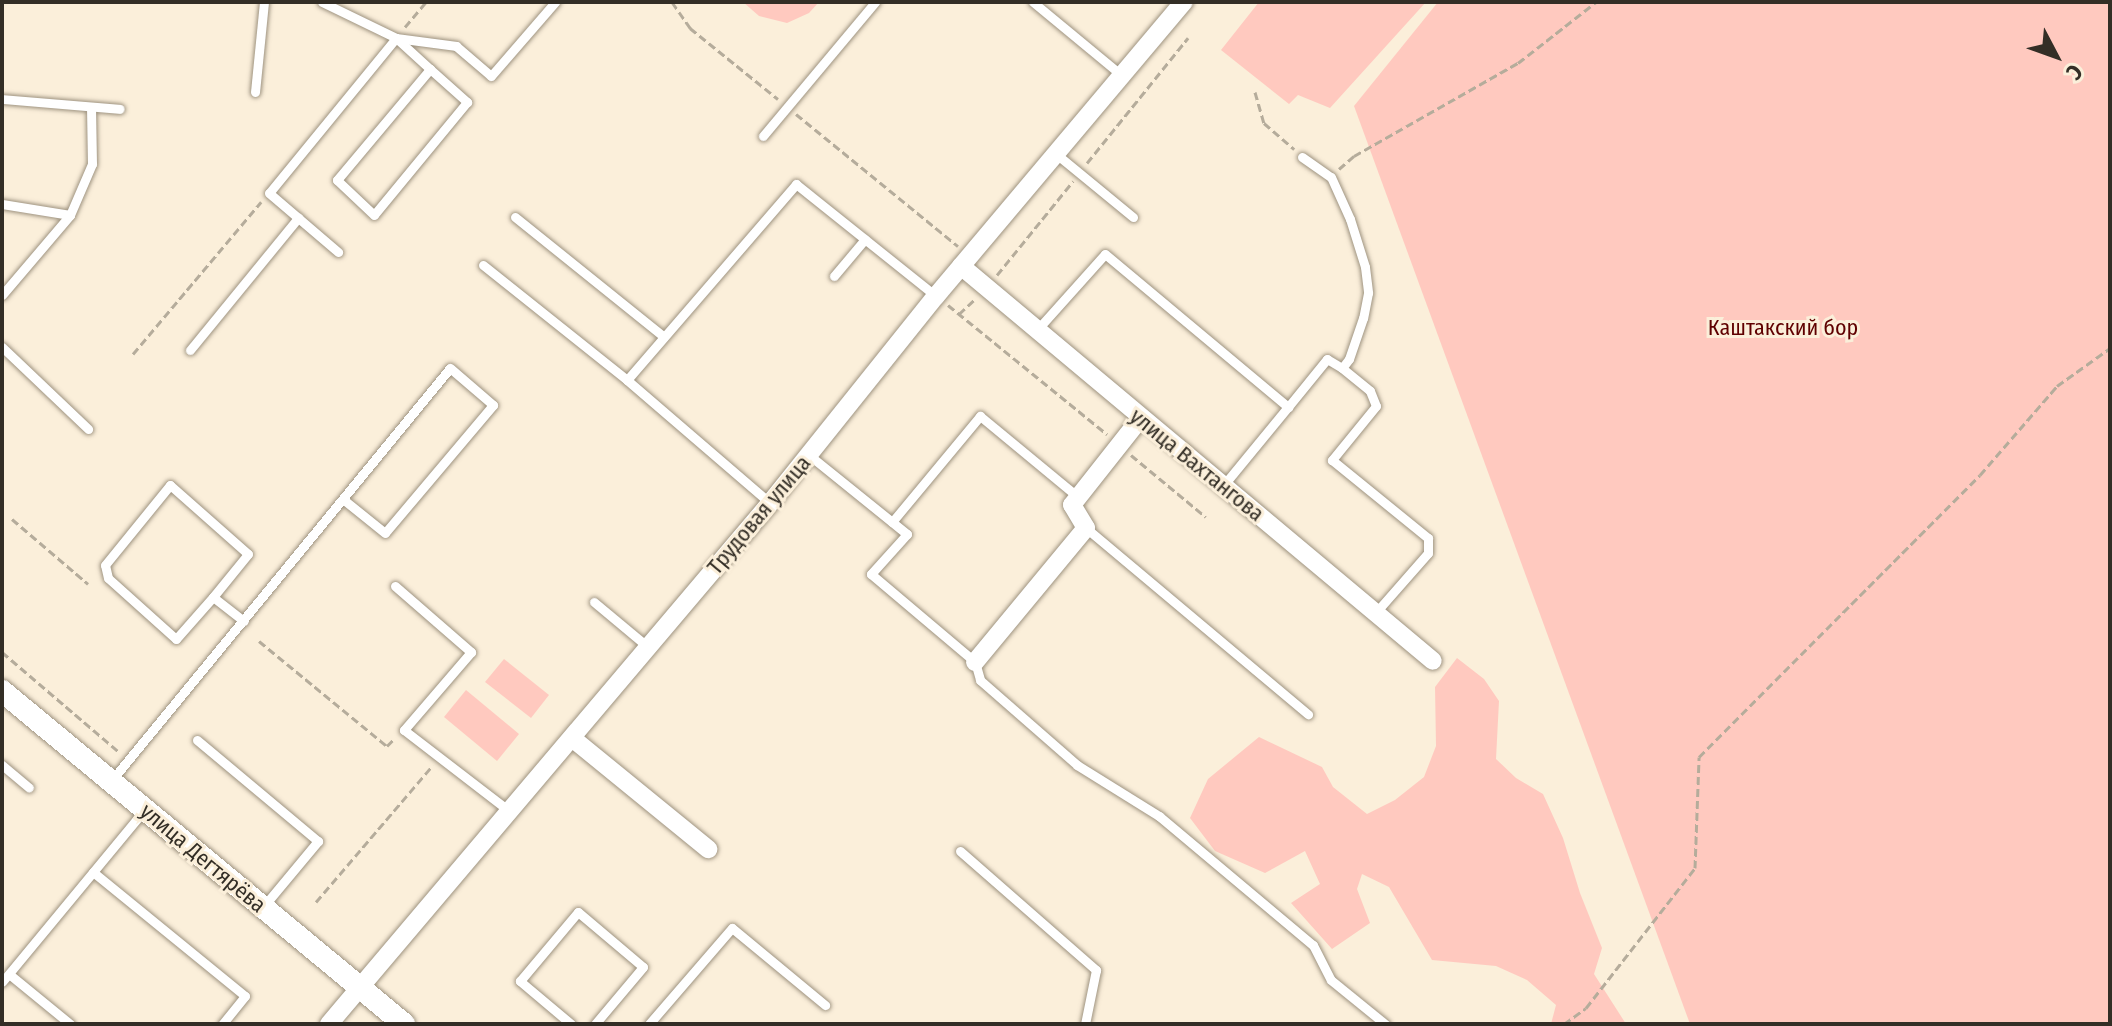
<!DOCTYPE html>
<html>
<head>
<meta charset="utf-8">
<style>
	body { margin:0 }
	#map { position:relative; width:2112px; height:1026px; overflow:hidden; background:#fbefda; font-family:"Fira Sans Condensed",sans-serif }
	div>[style] { position:absolute }
	.green>* { inset:0; background:#ffc9bf }
	.path>* { height:3px; margin-top:-1.5px; transform-origin:0; background:repeating-linear-gradient(90deg,#b5ac9b 0 8px,transparent 0 12px) }
	.roads { filter:drop-shadow(0 0 2px #9e9380) drop-shadow(0 0 2px #9e9380) }
	.service>* { height:9px; margin:-4.5px; padding:0 4.5px; transform-origin:4.5px; border-radius:4.5px; background:#fff }
	.minor>* { height:18px; margin:-9px; padding:0 9px; transform-origin:9px; border-radius:9px; background:#fff }
	.tertiary>* { height:22px; margin:-11px; padding:0 11px; transform-origin:11px; border-radius:11px; background:#fff }
	span { translate:-50% -50%; white-space:nowrap; text-align:center; line-height:1.15; -webkit-text-stroke:6px #fbefda; paint-order:stroke }
	.park-label { font-size:22px; color:#5f0000 }
	.street-label { font-size:22px; color:#332e26 }
	.frame { position:absolute; inset:0; border:4px solid #332e26; pointer-events:none }
	.north { position:absolute; left:2016px; top:16px; width:80px; height:80px; -webkit-text-stroke:6px #fbefda; paint-order:stroke; rotate:131deg; font-size:22px; font-weight:700; line-height:32px; text-align:center; color:#332e26 }
	.north::after { content:''; display:block; margin:auto; width:28px; height:36px; background:#332e26; clip-path:polygon(50% 0,100% 100%,50% 72%,0 100%) }
</style>
</head>
<body>
<div id="map">
	<div class="green">
		<i style="clip-path:polygon(743px 2px,819px 2px,809px 13px,787px 23px,759px 16px)"></i>
		<i style="clip-path:polygon(1259px 2px,1426px 2px,1330px 108px,1298px 95px,1289px 104px,1221px 50px)"></i>
		<i style="clip-path:polygon(1438px 2px,2110px 2px,2110px 1024px,1690px 1024px,1354px 106px)"></i>
		<i style="clip-path:polygon(1457px 658px,1484px 679px,1499px 701px,1496px 759px,1516px 778px,1543px 794px,1563px 838px,1580px 893px,1602px 948px,1594px 974px,1626px 1024px,1551px 1024px,1556px 1005px,1527px 980px,1496px 966px,1432px 960px,1389px 887px,1362px 874px,1357px 889px,1370px 923px,1332px 949px,1291px 903px,1320px 884px,1305px 851px,1265px 873px,1215px 851px,1190px 818px,1208px 779px,1259px 737px,1322px 767px,1333px 787px,1367px 814px,1395px 800px,1424px 777px,1436px 746px,1435px 687px)"></i>
		<i style="clip-path:polygon(504px 659px,549px 695px,531px 718px,485px 682px)"></i>
		<i style="clip-path:polygon(466px 690px,519px 734px,497px 761px,444px 717px)"></i>
	</div>
	<div class="path">
		<i style="left:672px;top:2px;width:32px;rotate:55deg"></i>
		<i style="left:690px;top:28px;width:113px;rotate:38.9deg"></i>
		<i style="left:405px;top:27px;width:33px;rotate:-50deg"></i>
		<i style="left:1255px;top:92px;width:32px;rotate:74deg"></i>
		<i style="left:1264px;top:123px;width:40px;rotate:41deg"></i>
		<i style="left:796px;top:114px;width:209px;rotate:39.2deg"></i>
		<i style="left:1087px;top:163px;width:161px;rotate:-51.1deg"></i>
		<i style="left:1339px;top:169px;width:20px;rotate:-41deg"></i>
		<i style="left:1354px;top:156px;width:189px;rotate:-29.6deg"></i>
		<i style="left:1518px;top:63px;width:99px;rotate:-38deg"></i>
		<i style="left:997px;top:275px;width:121px;rotate:-51deg"></i>
		<i style="left:948px;top:305px;width:205px;rotate:39.1deg"></i>
		<i style="left:959px;top:314px;width:23px;rotate:-43deg"></i>
		<i style="left:133px;top:354px;width:199px;rotate:-49.9deg"></i>
		<i style="left:1131px;top:455px;width:97px;rotate:39.6deg"></i>
		<i style="left:12px;top:519px;width:100px;rotate:40.5deg"></i>
		<i style="left:259px;top:641px;width:166px;rotate:39.4deg"></i>
		<i style="left:387px;top:746px;width:11px;rotate:-45deg"></i>
		<i style="left:2px;top:652px;width:153px;rotate:40.5deg"></i>
		<i style="left:316px;top:902px;width:180px;rotate:-49.5deg"></i>
		<i style="left:1564px;top:1024px;width:27px;rotate:-36deg"></i>
		<i style="left:1586px;top:1008px;width:177px;rotate:-52.1deg"></i>
		<i style="left:1695px;top:868px;width:111px;rotate:-87.9deg"></i>
		<i style="left:1699px;top:757px;width:398px;rotate:-45.1deg"></i>
		<i style="left:1980px;top:475px;width:118px;rotate:-49.1deg"></i>
		<i style="left:2057px;top:386px;width:65px;rotate:-35.6deg"></i>
	</div>
	<div class="roads">
		<div class="service">
			<i style="left:322px;top:2px;width:82px;rotate:25.9deg"></i>
			<i style="left:396px;top:38px;width:200px;rotate:129.3deg"></i>
			<i style="left:269px;top:193px;width:91px;rotate:40.5deg"></i>
			<i style="left:1033px;top:2px;width:113px;rotate:39.6deg"></i>
			<i style="left:396px;top:38px;width:46px;rotate:42.4deg"></i>
			<i style="left:430px;top:69px;width:50px;rotate:41.7deg"></i>
			<i style="left:467px;top:102px;width:146px;rotate:129.5deg"></i>
			<i style="left:374px;top:215px;width:51px;rotate:-136.6deg"></i>
			<i style="left:337px;top:180px;width:145px;rotate:-50deg"></i>
			<i style="left:396px;top:38px;width:61px;rotate:7.6deg"></i>
			<i style="left:456px;top:46px;width:46px;rotate:40.6deg"></i>
			<i style="left:491px;top:76px;width:98px;rotate:-49.1deg"></i>
			<i style="left:255px;top:92px;width:90px;rotate:-84.3deg"></i>
			<i style="left:2px;top:99px;width:118px;rotate:4.8deg"></i>
			<i style="left:763px;top:136px;width:175px;rotate:-50.1deg"></i>
			<i style="left:1055px;top:153px;width:101px;rotate:39.4deg"></i>
			<i style="left:1302px;top:157px;width:35px;rotate:35deg"></i>
			<i style="left:1331px;top:177px;width:46px;rotate:65.7deg"></i>
			<i style="left:1350px;top:219px;width:50px;rotate:72.6deg"></i>
			<i style="left:1365px;top:267px;width:26px;rotate:83deg"></i>
			<i style="left:1368px;top:293px;width:25px;rotate:101deg"></i>
			<i style="left:1363px;top:318px;width:43px;rotate:108.9deg"></i>
			<i style="left:1349px;top:359px;width:11px;rotate:128deg"></i>
			<i style="left:2px;top:204px;width:69px;rotate:9.2deg"></i>
			<i style="left:515px;top:217px;width:191px;rotate:38.8deg"></i>
			<i style="left:483px;top:265px;width:184px;rotate:38.6deg"></i>
			<i style="left:834px;top:276px;width:48px;rotate:-50deg"></i>
			<i style="left:2px;top:295px;width:105px;rotate:-49.6deg"></i>
			<i style="left:70px;top:215px;width:56px;rotate:-66.7deg"></i>
			<i style="left:92px;top:164px;width:56px;rotate:-91deg"></i>
			<i style="left:1036px;top:331px;width:103px;rotate:-48.1deg"></i>
			<i style="left:1105px;top:254px;width:239px;rotate:39.9deg"></i>
			<i style="left:1288px;top:407px;width:62px;rotate:-50.9deg"></i>
			<i style="left:1327px;top:359px;width:17px;rotate:31deg"></i>
			<i style="left:1342px;top:368px;width:36px;rotate:39deg"></i>
			<i style="left:1370px;top:391px;width:16px;rotate:68deg"></i>
			<i style="left:1376px;top:406px;width:70px;rotate:129.2deg"></i>
			<i style="left:1332px;top:460px;width:124px;rotate:39.1deg"></i>
			<i style="left:1428px;top:538px;width:15px;rotate:90deg"></i>
			<i style="left:1428px;top:553px;width:77px;rotate:131.3deg"></i>
			<i style="left:2px;top:347px;width:119px;rotate:43.6deg"></i>
			<i style="left:190px;top:350px;width:171px;rotate:-50.7deg"></i>
			<i style="left:809px;top:455px;width:126px;rotate:38.9deg"></i>
			<i style="left:907px;top:534px;width:54px;rotate:132deg"></i>
			<i style="left:871px;top:574px;width:136px;rotate:40.2deg"></i>
			<i style="left:975px;top:662px;width:19px;rotate:74deg"></i>
			<i style="left:980px;top:680px;width:129px;rotate:41.2deg"></i>
			<i style="left:1077px;top:765px;width:97px;rotate:31.9deg"></i>
			<i style="left:1159px;top:816px;width:201px;rotate:40deg"></i>
			<i style="left:1313px;top:945px;width:39px;rotate:63deg"></i>
			<i style="left:1331px;top:980px;width:70px;rotate:39.2deg"></i>
			<i style="left:1223px;top:486px;width:102px;rotate:-50.6deg"></i>
			<i style="left:770px;top:503px;width:189px;rotate:-139.3deg"></i>
			<i style="left:627px;top:380px;width:259px;rotate:-49.2deg"></i>
			<i style="left:796px;top:184px;width:179px;rotate:38.7deg"></i>
			<i style="left:892px;top:522px;width:138px;rotate:-50.3deg"></i>
			<i style="left:980px;top:416px;width:127px;rotate:39.6deg"></i>
			<i style="left:1086px;top:528px;width:290px;rotate:40deg"></i>
			<i style="left:395px;top:586px;width:101px;rotate:41deg"></i>
			<i style="left:471px;top:652px;width:103px;rotate:130.7deg"></i>
			<i style="left:404px;top:730px;width:133px;rotate:37.6deg"></i>
			<i style="left:213px;top:597px;width:56px;rotate:131.4deg"></i>
			<i style="left:176px;top:639px;width:91px;rotate:-138.1deg"></i>
			<i style="left:108px;top:578px;width:13px;rotate:-103deg"></i>
			<i style="left:105px;top:565px;width:103px;rotate:-50.9deg"></i>
			<i style="left:170px;top:485px;width:104px;rotate:41.5deg"></i>
			<i style="left:248px;top:554px;width:55px;rotate:129.1deg"></i>
			<i style="left:213px;top:597px;width:39px;rotate:38deg"></i>
			<i style="left:594px;top:602px;width:70px;rotate:39.8deg"></i>
			<i style="left:197px;top:740px;width:158px;rotate:39.9deg"></i>
			<i style="left:318px;top:841px;width:86px;rotate:129.8deg"></i>
			<i style="left:2px;top:765px;width:35px;rotate:40deg"></i>
			<i style="left:111px;top:781px;width:534px;rotate:-50.62deg"></i>
			<i style="left:450px;top:368px;width:57px;rotate:40.7deg"></i>
			<i style="left:493px;top:405px;width:167px;rotate:130.2deg"></i>
			<i style="left:385px;top:533px;width:53px;rotate:-141.2deg"></i>
			<i style="left:960px;top:851px;width:181px;rotate:41.2deg"></i>
			<i style="left:1096px;top:970px;width:55px;rotate:101.5deg"></i>
			<i style="left:93px;top:872px;width:196px;rotate:39.2deg"></i>
			<i style="left:245px;top:996px;width:36px;rotate:129deg"></i>
			<i style="left:9px;top:974px;width:79px;rotate:39.3deg"></i>
			<i style="left:2px;top:982px;width:224px;rotate:-50.4deg"></i>
			<i style="left:571px;top:1024px;width:67px;rotate:-139.9deg"></i>
			<i style="left:520px;top:981px;width:90px;rotate:-50deg"></i>
			<i style="left:578px;top:912px;width:85px;rotate:40.2deg"></i>
			<i style="left:643px;top:967px;width:75px;rotate:130.1deg"></i>
			<i style="left:649px;top:1024px;width:127px;rotate:-49.2deg"></i>
			<i style="left:732px;top:928px;width:121px;rotate:39.6deg"></i>
		</div>
		<div class="minor">
			<i style="left:961px;top:266px;width:615px;rotate:39.92deg"></i>
			<i style="left:975px;top:662px;width:174px;rotate:-50.4deg"></i>
			<i style="left:1086px;top:528px;width:27px;rotate:-121deg"></i>
			<i style="left:1072px;top:505px;width:110px;rotate:-51.7deg"></i>
			<i style="left:572px;top:738px;width:176px;rotate:39.2deg"></i>
			<i style="left:329px;top:1024px;width:683px;rotate:-49.75deg"></i>
			<i style="left:770px;top:503px;width:265px;rotate:-51.3deg"></i>
			<i style="left:936px;top:296px;width:385px;rotate:-49.9deg"></i>
		</div>
		<div class="tertiary">
			<i style="left:2px;top:691px;width:522px;rotate:39.64deg"></i>
		</div>
	</div>
	<div class="park-label">
		<span style="left:1783px;top:328px">Каштакский бор</span>
	</div>
	<div class="street-label">
		<span style="left:1197px;top:465px;rotate:39deg">улица Вахтангова</span>
		<span style="left:759px;top:515px;rotate:-50deg">Трудовая улица</span>
		<span style="left:203px;top:858px;rotate:40deg">улица Дегтярёва</span>
	</div>
	<div class="frame"></div>
	<div class="north">С</div>
</div>
</body>
</html>
